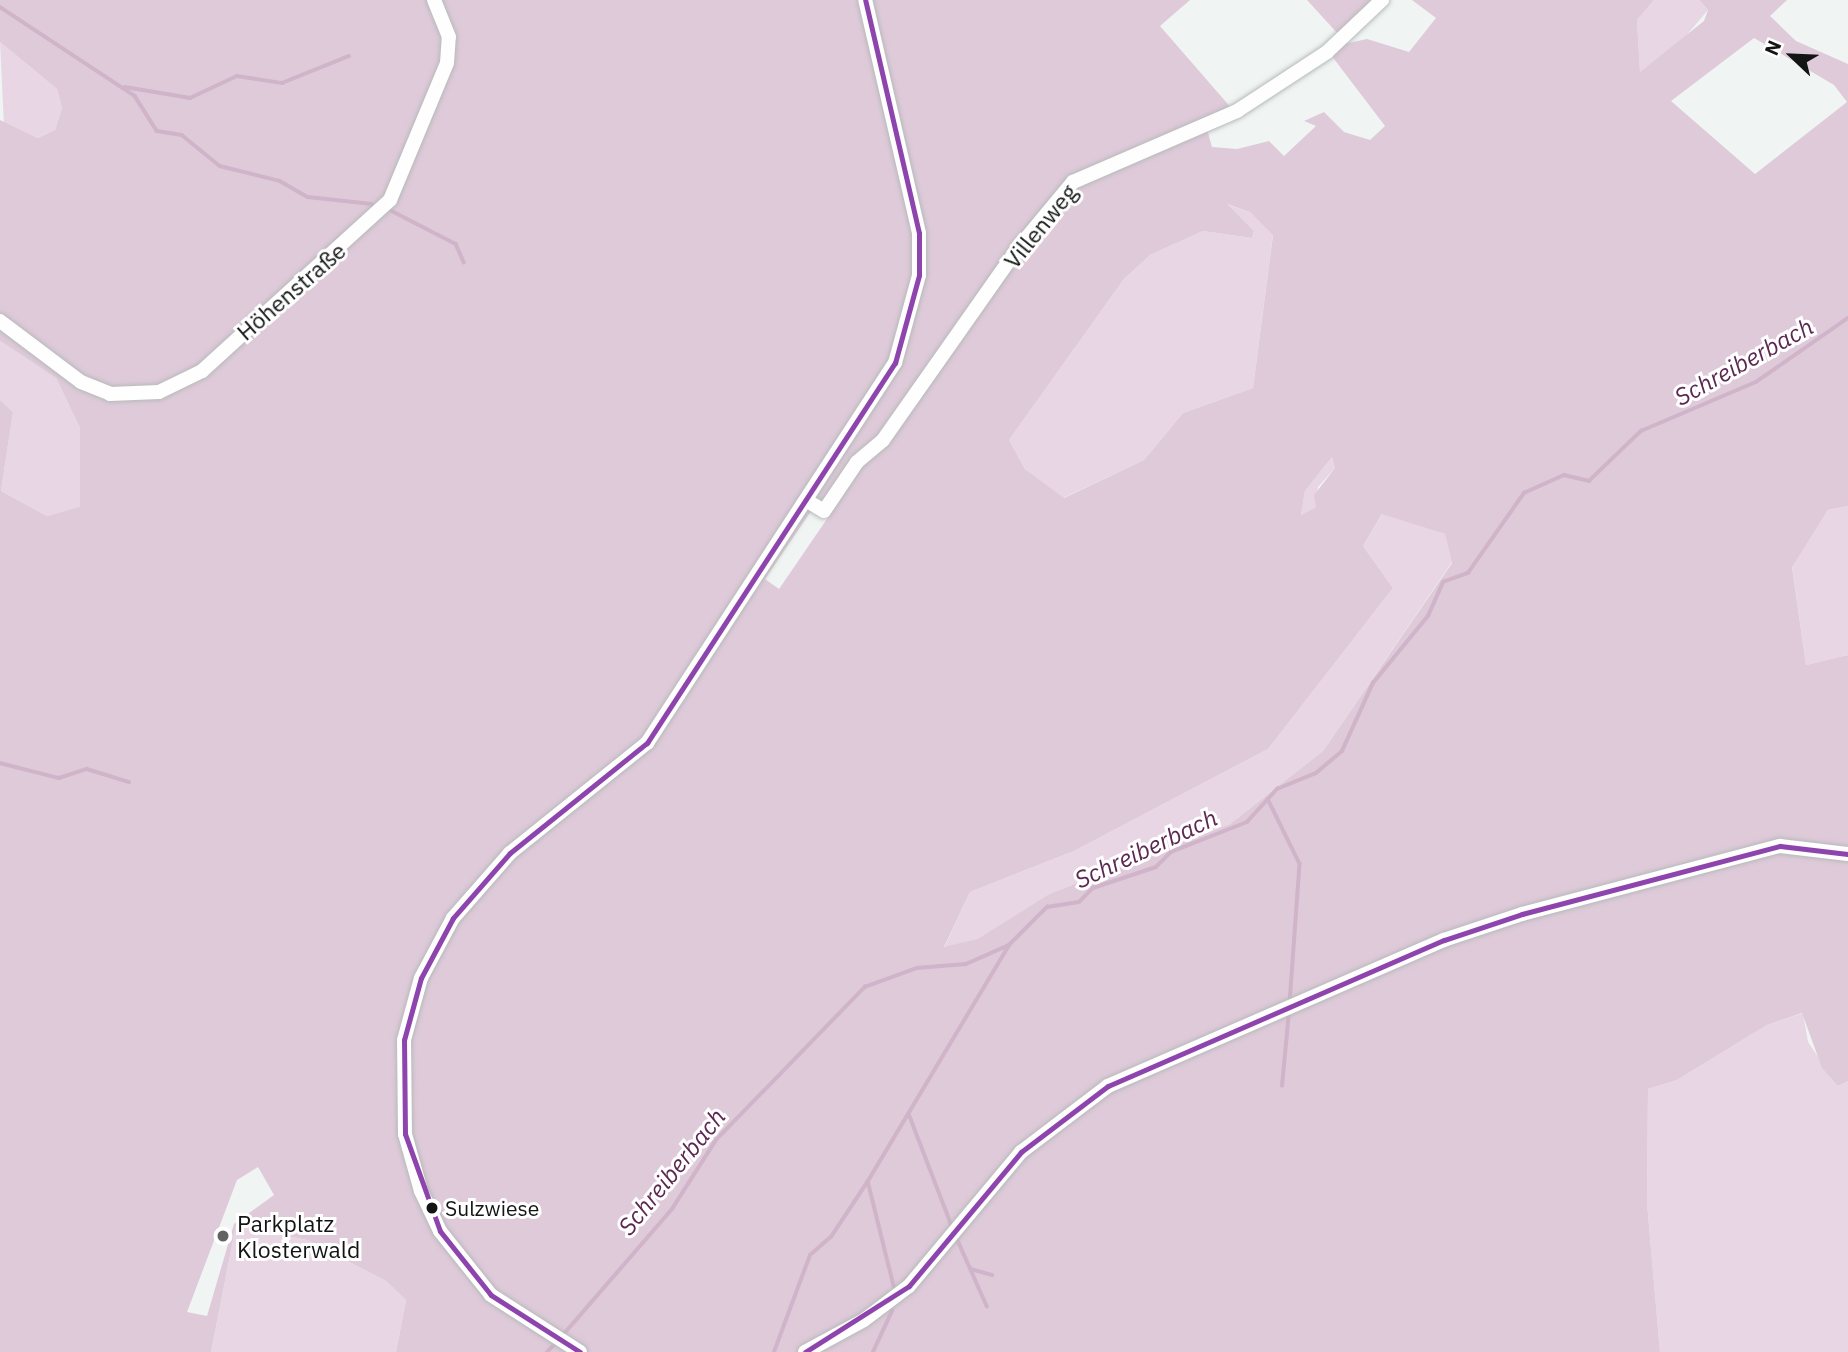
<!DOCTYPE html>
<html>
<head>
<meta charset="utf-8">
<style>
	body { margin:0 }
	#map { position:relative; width:1848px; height:1352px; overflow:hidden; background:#f0f5f4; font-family:"IBM Plex Sans",sans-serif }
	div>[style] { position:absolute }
	.green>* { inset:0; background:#e8d6e5 }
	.forest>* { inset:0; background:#dfcada }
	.stream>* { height:3.5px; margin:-1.75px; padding:0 1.75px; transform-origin:1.75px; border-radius:1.75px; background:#d0b4c9 }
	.roads { filter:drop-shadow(0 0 2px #b7baba) drop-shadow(0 0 2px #b7baba) }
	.minor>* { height:14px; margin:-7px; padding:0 7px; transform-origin:7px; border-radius:7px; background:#fdfefd }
	.bus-1>* { height:5px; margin:-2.5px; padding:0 2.5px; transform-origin:2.5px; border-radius:2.5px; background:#8e44ad }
	.dots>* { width:19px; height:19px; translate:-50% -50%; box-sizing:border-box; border:4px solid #fff; border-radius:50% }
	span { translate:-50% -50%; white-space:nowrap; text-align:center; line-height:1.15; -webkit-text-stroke:6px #fff; paint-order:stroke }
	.bus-label { font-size:21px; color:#121514 }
	.left { translate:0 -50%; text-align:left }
	.street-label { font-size:23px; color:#121514 }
	.poi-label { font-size:23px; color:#121514 }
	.water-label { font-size:24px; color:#5c2851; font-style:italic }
	.north { position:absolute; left:1757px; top:21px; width:70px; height:70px; -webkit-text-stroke:5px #fff; paint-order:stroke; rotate:293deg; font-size:19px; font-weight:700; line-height:28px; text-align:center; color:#121514 }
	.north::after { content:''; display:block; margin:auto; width:24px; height:32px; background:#121514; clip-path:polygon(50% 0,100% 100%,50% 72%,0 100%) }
</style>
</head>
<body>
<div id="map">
	<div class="green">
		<i style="clip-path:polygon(1654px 0,1699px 0,1708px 10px,1680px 43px,1640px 72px,1637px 20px)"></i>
		<i style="clip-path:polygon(0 42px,57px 89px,62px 108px,55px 130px,36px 138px,4px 127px)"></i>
		<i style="clip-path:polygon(1226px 204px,1250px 212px,1273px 234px,1253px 388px,1183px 413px,1144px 460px,1063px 498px,1025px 469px,1009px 440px,1124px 279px,1150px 255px,1203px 231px,1252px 238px,1254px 231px)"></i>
		<i style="clip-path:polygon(0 341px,56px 378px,80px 428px,80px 508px,47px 516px,1px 491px,13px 412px,0 400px)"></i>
		<i style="clip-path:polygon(1332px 457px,1335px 468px,1318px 487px,1316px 507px,1301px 515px,1305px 491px)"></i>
		<i style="clip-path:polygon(1848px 506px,1848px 655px,1806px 665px,1792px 566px,1828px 510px)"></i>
		<i style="clip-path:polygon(1383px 513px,1445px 534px,1452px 562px,1323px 751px,1230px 824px,1049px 894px,977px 939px,944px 948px,970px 892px,1074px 851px,1268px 749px,1393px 588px,1363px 546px)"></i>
		<i style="clip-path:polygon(1803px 1013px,1808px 1042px,1838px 1086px,1848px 1081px,1848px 1352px,1660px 1352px,1647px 1203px,1648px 1089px,1677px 1080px,1767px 1025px)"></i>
		<i style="clip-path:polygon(236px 1225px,307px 1240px,386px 1281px,406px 1300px,396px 1352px,211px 1352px)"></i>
	</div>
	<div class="forest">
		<i style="clip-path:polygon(evenodd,0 0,1190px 0,1160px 26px,1233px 110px,1206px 125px,1212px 147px,1237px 149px,1269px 141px,1284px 156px,1316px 126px,1304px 121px,1324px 112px,1344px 132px,1370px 140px,1385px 126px,1331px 55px,1339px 45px,1367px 39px,1409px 52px,1436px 18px,1412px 0,1654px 0,1637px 20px,1640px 72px,1704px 21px,1708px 10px,1699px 0,1787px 0,1770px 16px,1796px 41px,1848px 64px,1848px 506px,1828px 510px,1792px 567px,1806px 665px,1848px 655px,1848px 1081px,1838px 1086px,1822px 1068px,1802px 1013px,1767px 1025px,1677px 1080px,1648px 1089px,1647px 1203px,1660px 1352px,396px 1352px,406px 1300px,386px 1281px,307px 1240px,236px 1225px,211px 1352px,0 1352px,0 400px,13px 412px,1px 491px,47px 516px,80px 507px,80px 428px,56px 378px,0 341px,0 120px,37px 138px,55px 130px,62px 108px,57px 89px,0 42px,0 0,1754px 38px,1834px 85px,1847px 102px,1755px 174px,1671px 101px,1754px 38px,0 0,1227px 204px,1250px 212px,1273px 235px,1253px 388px,1183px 413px,1144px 460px,1064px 498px,1025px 469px,1009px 440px,1124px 279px,1150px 255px,1203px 231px,1252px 238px,1254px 231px,1227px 204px,0 0,1332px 457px,1335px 468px,1314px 495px,1316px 507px,1301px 515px,1305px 491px,1332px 457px,0 0,820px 498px,829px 516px,779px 589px,765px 579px,820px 498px,0 0,1382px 514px,1445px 534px,1452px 563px,1323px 751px,1230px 824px,1049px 894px,977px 939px,944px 947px,970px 892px,1074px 851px,1268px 749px,1393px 588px,1363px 546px,1382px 514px,0 0,258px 1167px,274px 1195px,234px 1224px,207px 1316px,187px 1312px,237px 1180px,258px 1167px)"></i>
		<i style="clip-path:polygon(1307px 0,1374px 0,1339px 35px)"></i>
	</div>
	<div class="stream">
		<i style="left:0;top:7px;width:162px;rotate:33.4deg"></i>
		<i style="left:135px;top:96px;width:41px;rotate:57.8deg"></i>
		<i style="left:157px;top:131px;width:25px;rotate:9deg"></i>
		<i style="left:182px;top:135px;width:49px;rotate:39.2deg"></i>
		<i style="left:220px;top:166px;width:62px;rotate:14deg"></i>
		<i style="left:280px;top:181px;width:32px;rotate:30deg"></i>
		<i style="left:308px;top:197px;width:64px;rotate:6.2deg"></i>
		<i style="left:125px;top:87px;width:66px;rotate:9.6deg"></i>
		<i style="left:190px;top:98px;width:52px;rotate:-25.1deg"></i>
		<i style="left:237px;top:76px;width:46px;rotate:8.8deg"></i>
		<i style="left:282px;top:83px;width:72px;rotate:-21.9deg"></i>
		<i style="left:392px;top:211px;width:72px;rotate:27.3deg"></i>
		<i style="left:456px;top:244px;width:20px;rotate:66deg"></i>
		<i style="left:0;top:763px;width:61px;rotate:14.3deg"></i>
		<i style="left:59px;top:778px;width:29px;rotate:-18deg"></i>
		<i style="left:87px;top:769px;width:44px;rotate:17.2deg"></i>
		<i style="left:1268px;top:799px;width:72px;rotate:63.8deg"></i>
		<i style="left:1300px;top:864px;width:140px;rotate:94.1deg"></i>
		<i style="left:1282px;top:1086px;width:74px;rotate:-84.6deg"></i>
		<i style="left:909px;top:1114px;width:120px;rotate:69deg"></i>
		<i style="left:868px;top:1181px;width:108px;rotate:76.1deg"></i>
		<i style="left:956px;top:1236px;width:77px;rotate:66.1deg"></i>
		<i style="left:971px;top:1269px;width:22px;rotate:16deg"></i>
		<i style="left:563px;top:1335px;width:167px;rotate:-49.1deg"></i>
		<i style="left:672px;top:1209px;width:82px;rotate:-57.5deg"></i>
		<i style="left:716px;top:1140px;width:214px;rotate:-45.8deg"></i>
		<i style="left:865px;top:987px;width:55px;rotate:-20.1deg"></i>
		<i style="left:917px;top:968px;width:49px;rotate:-4.7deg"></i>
		<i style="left:966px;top:964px;width:47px;rotate:-23.8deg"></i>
		<i style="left:1009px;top:945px;width:54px;rotate:-45deg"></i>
		<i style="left:1047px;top:907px;width:32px;rotate:-9deg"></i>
		<i style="left:1079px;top:902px;width:20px;rotate:-45deg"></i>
		<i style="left:1093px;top:888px;width:66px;rotate:-18.4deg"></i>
		<i style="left:1156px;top:867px;width:21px;rotate:-45deg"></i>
		<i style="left:1171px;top:852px;width:82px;rotate:-21.5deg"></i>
		<i style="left:1247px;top:822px;width:45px;rotate:-47.7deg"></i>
		<i style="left:1277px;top:789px;width:42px;rotate:-22.3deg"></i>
		<i style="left:1316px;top:773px;width:34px;rotate:-40deg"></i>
		<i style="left:1342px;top:751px;width:75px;rotate:-65.5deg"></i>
		<i style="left:1373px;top:683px;width:87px;rotate:-50.6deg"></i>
		<i style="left:1428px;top:616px;width:37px;rotate:-66deg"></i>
		<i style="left:1443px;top:582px;width:27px;rotate:-20deg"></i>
		<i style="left:1468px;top:573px;width:98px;rotate:-55deg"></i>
		<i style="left:1524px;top:493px;width:44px;rotate:-24.2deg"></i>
		<i style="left:1564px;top:475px;width:26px;rotate:13deg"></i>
		<i style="left:1589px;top:481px;width:72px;rotate:-43.9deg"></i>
		<i style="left:1641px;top:431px;width:125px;rotate:-23.1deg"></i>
		<i style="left:1756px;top:382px;width:112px;rotate:-34.8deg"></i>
		<i style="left:547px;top:1352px;width:16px;rotate:-45deg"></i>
		<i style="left:774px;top:1352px;width:103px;rotate:-69.6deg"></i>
		<i style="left:810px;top:1255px;width:28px;rotate:-41deg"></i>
		<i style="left:831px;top:1237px;width:67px;rotate:-56.5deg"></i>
		<i style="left:868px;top:1181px;width:275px;rotate:-59.1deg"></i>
		<i style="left:873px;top:1352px;width:45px;rotate:-65.1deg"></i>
	</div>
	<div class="roads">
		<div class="minor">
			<i style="left:0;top:321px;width:101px;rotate:37deg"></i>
			<i style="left:81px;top:382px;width:31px;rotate:22deg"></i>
			<i style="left:110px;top:394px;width:49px;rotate:-2.3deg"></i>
			<i style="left:159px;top:392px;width:48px;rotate:-26deg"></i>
			<i style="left:202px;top:371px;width:254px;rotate:-42.3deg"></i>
			<i style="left:390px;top:200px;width:148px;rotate:-67.4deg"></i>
			<i style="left:447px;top:63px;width:26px;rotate:-86deg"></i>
			<i style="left:449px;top:37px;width:40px;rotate:-112deg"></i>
			<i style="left:809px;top:502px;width:17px;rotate:31deg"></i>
			<i style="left:824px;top:511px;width:59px;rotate:-56deg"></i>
			<i style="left:857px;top:462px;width:34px;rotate:-40deg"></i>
			<i style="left:883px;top:440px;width:235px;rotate:-54.9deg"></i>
			<i style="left:1018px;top:248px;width:86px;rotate:-50.2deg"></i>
			<i style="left:1073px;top:182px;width:179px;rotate:-23.4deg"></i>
			<i style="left:1237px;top:111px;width:108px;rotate:-33.2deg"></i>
			<i style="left:1327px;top:52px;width:76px;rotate:-43.4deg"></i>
			<i style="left:580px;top:1352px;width:106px;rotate:-147.4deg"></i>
			<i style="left:491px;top:1295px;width:82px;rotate:-128.6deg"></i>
			<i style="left:440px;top:1231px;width:44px;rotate:-115.4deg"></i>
			<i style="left:421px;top:1191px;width:59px;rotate:-105.7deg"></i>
			<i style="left:405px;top:1134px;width:94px;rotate:-90.6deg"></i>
			<i style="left:404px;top:1040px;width:64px;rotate:-74.7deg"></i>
			<i style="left:421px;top:978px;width:68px;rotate:-61.9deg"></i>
			<i style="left:453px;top:918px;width:86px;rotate:-48.8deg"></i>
			<i style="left:510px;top:853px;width:176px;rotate:-38.8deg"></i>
			<i style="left:647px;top:743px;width:454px;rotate:-56.9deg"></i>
			<i style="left:895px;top:363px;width:91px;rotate:-74.7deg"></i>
			<i style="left:919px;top:275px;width:42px;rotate:-90deg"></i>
			<i style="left:919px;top:233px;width:239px;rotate:-103deg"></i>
			<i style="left:805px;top:1352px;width:67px;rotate:-28.5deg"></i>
			<i style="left:864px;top:1320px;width:56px;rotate:-37.1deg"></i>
			<i style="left:909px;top:1286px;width:175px;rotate:-50.1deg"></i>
			<i style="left:1021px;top:1152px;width:109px;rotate:-37.2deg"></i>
			<i style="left:1108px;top:1086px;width:366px;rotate:-23.5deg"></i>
			<i style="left:1444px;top:940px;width:82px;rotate:-18.4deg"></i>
			<i style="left:1522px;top:914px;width:267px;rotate:-14.8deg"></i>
			<i style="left:1780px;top:846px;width:68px;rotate:6.7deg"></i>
		</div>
	</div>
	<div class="bus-1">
		<i style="left:580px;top:1352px;width:106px;rotate:-147.4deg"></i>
		<i style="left:491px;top:1295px;width:82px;rotate:-128.6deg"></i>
		<i style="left:440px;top:1231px;width:103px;rotate:-109.8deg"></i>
		<i style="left:405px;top:1134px;width:94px;rotate:-90.6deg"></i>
		<i style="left:404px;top:1040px;width:64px;rotate:-74.7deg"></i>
		<i style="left:421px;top:978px;width:68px;rotate:-61.9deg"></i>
		<i style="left:453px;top:918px;width:86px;rotate:-48.8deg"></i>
		<i style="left:510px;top:853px;width:176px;rotate:-38.8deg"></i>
		<i style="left:647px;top:743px;width:454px;rotate:-56.9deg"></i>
		<i style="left:895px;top:363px;width:91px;rotate:-74.7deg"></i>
		<i style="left:919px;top:275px;width:42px;rotate:-90deg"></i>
		<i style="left:919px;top:233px;width:239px;rotate:-103deg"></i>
		<i style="left:805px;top:1352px;width:123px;rotate:-32.4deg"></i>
		<i style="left:909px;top:1286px;width:175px;rotate:-50.1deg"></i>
		<i style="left:1021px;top:1152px;width:109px;rotate:-37.2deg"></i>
		<i style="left:1108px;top:1086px;width:366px;rotate:-23.5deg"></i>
		<i style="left:1444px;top:940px;width:82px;rotate:-18.4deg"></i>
		<i style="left:1522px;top:914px;width:267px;rotate:-14.8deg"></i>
		<i style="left:1780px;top:846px;width:68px;rotate:6.7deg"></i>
	</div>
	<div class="dots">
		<i style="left:432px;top:1208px;background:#121514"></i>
		<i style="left:223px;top:1236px;background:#606362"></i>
	</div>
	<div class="bus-label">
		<span class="left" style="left:445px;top:1208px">Sulzwiese</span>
	</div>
	<div class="street-label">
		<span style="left:1040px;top:226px;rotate:-51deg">Villenweg</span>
		<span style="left:291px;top:291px;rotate:-41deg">Höhenstraße</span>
	</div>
	<div class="poi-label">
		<span class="left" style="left:237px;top:1236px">Parkplatz<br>Klosterwald</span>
	</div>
	<div class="water-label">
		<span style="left:1744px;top:362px;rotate:-29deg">Schreiberbach</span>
		<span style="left:1146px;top:849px;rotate:-25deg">Schreiberbach</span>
		<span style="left:672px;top:1172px;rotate:-51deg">Schreiberbach</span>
	</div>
	<div class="north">N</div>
</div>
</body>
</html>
